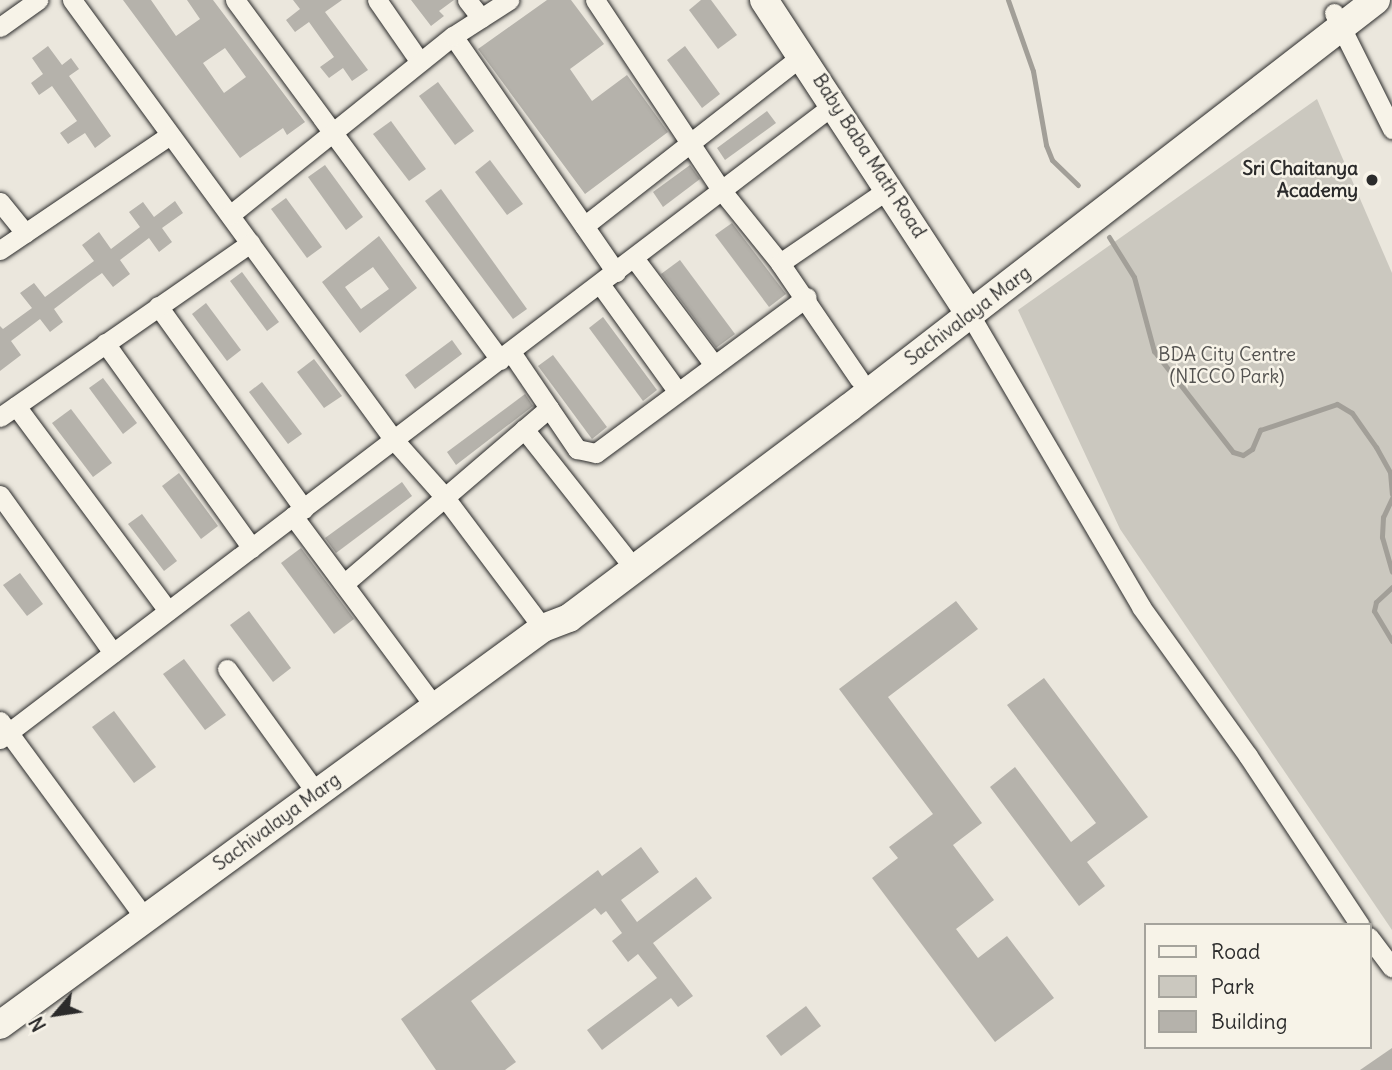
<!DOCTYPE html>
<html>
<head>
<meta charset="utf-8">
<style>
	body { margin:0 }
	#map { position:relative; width:1392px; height:1070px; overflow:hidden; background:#ebe7dd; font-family:Delius,sans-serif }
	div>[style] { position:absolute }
	.green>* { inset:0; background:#cbc8bf }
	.stream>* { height:5px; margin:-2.5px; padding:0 2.5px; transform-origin:2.5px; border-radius:2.5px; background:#a29f98 }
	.building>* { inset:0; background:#b5b2ab }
	.roads { filter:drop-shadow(0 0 2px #2b2b2b) drop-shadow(0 0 2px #2b2b2b) }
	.street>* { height:19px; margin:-9.5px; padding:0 9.5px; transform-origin:9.5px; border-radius:9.5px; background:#f7f3e8 }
	.secondary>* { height:28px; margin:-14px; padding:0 14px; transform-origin:14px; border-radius:14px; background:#f7f3e8 }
	.dots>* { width:19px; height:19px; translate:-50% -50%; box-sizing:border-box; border:4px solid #f7f3e8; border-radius:50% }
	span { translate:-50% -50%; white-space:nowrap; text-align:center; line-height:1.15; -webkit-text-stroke:5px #f7f3e8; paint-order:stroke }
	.street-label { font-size:19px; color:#2b2b2b }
	.poi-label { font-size:19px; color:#2b2b2b; font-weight:700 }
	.right { translate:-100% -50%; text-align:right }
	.park-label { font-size:19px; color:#535250 }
	.legend { position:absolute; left:1144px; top:923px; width:228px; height:126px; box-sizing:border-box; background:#f7f3e8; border:2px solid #a5a39c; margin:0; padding:9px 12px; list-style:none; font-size:21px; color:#2b2b2b }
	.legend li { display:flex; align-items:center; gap:14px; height:35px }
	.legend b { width:35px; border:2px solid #a5a39c }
	.north { position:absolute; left:21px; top:979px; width:70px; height:70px; -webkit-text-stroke:5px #f7f3e8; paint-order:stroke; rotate:241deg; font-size:19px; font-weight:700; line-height:28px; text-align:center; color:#2b2b2b }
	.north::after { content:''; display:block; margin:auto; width:24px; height:32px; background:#2b2b2b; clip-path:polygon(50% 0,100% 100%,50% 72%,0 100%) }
</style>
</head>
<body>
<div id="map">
	<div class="green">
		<i style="clip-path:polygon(1317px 99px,1392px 273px,1392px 930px,1120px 529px,1018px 310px)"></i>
	</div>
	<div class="stream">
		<i style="left:1008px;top:0;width:75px;rotate:70.6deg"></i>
		<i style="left:1033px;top:71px;width:75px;rotate:80deg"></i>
		<i style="left:1046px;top:145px;width:16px;rotate:68deg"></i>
		<i style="left:1052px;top:160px;width:36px;rotate:44deg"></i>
		<i style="left:1109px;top:237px;width:47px;rotate:58deg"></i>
		<i style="left:1134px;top:277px;width:77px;rotate:74.9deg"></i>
		<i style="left:1154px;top:351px;width:128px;rotate:52deg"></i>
		<i style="left:1233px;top:452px;width:10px;rotate:17deg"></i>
		<i style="left:1243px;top:455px;width:11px;rotate:-34deg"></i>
		<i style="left:1252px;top:449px;width:21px;rotate:-67deg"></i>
		<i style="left:1260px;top:430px;width:81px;rotate:-18.7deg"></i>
		<i style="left:1337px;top:404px;width:17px;rotate:31deg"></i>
		<i style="left:1352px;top:413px;width:42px;rotate:54.8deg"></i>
		<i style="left:1376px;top:447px;width:29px;rotate:61deg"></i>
		<i style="left:1390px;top:472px;width:22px;rotate:85deg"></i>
		<i style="left:1392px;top:498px;width:21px;rotate:115deg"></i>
		<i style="left:1383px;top:517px;width:20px;rotate:93deg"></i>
		<i style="left:1382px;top:537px;width:36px;rotate:74deg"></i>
		<i style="left:1392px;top:587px;width:22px;rotate:137deg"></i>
		<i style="left:1376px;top:602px;width:9px;rotate:103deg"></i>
		<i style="left:1374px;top:611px;width:35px;rotate:59deg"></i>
	</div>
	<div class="building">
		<i style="clip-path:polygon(evenodd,123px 0,151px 0,176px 36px,200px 19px,187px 0,213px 0,305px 122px,287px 135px,283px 128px,240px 158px,123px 0,225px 48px,246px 77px,224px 93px,203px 63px,225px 48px)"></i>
		<i style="clip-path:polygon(293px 0,342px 0,325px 12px,368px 70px,352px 81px,343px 68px,329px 78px,320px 67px,334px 57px,309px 22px,295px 32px,286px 20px,300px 9px)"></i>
		<i style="clip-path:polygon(411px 0,454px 0,439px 11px,444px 16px,431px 26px)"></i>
		<i style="clip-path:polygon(547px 0,571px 0,604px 44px,570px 69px,592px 101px,627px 75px,668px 132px,585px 194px,478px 49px)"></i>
		<i style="clip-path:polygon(701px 0,711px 0,737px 35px,718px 49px,689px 10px)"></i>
		<i style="clip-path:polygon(48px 46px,62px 65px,71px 58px,79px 69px,69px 76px,111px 136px,95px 148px,85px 133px,68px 144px,60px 133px,77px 121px,52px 86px,39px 95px,31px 83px,43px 74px,32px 58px)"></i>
		<i style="clip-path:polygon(685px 46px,720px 94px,702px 108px,667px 60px)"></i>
		<i style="clip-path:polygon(438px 82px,474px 131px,455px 145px,419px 96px)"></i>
		<i style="clip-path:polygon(767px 111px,776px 123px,725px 160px,717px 148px)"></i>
		<i style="clip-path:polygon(391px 121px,426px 169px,409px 181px,373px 134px)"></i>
		<i style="clip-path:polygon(490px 160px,523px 204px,507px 215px,475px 172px)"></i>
		<i style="clip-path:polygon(325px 165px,363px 217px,346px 230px,308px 177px)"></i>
		<i style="clip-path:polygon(690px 165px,700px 179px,663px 207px,653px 192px)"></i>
		<i style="clip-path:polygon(441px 189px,527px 309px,513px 319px,425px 201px)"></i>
		<i style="clip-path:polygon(286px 198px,322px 247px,307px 258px,271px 209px)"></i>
		<i style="clip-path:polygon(175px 201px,183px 213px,162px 228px,172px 242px,159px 252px,149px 238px,120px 260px,130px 274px,113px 287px,102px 273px,88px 283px,54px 309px,63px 322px,50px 332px,40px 319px,11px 341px,21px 355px,0 371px,0 326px,3px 329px,32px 308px,20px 293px,34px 283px,45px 297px,94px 261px,82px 245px,99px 232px,111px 249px,140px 227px,129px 212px,143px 202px,154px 217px)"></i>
		<i style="clip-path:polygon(732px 223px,786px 294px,769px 307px,715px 235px)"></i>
		<i style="clip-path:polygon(evenodd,379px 236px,417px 288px,360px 333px,322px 282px,379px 236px,373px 267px,389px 289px,361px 309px,345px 287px,373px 267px)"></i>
		<i style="clip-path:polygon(680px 260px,735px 334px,716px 348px,661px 274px)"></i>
		<i style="clip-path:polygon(242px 272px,279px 322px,267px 331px,230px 281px)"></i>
		<i style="clip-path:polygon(206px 303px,241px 350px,227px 361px,192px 314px)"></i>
		<i style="clip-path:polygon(603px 317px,657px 390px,643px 401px,589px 328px)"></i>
		<i style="clip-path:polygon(452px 340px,462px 354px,415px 389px,405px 375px)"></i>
		<i style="clip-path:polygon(553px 355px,607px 427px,592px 439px,538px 366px)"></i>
		<i style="clip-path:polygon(314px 359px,342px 396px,324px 408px,297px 372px)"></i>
		<i style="clip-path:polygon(103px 378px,137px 423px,123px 434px,89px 388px)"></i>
		<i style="clip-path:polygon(262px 382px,302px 434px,288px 444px,249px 392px)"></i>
		<i style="clip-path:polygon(525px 394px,533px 406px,456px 465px,447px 452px)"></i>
		<i style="clip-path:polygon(71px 409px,112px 463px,93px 477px,52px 423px)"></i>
		<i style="clip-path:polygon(179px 473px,218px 526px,201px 539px,162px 486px)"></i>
		<i style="clip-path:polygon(402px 482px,412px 496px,336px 553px,325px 538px)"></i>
		<i style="clip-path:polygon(142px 514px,177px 561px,164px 571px,128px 524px)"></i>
		<i style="clip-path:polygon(301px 548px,354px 619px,334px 634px,281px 563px)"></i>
		<i style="clip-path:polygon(20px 573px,43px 604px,27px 616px,3px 585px)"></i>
		<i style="clip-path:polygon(956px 601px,978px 629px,888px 697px,982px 823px,953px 845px,994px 900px,956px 929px,978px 958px,1007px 936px,1054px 998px,995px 1042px,872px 878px,898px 858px,889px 847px,933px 814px,839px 689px)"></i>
		<i style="clip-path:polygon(249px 611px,291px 668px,273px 682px,230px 625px)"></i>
		<i style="clip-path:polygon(184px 659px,226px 715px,205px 730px,163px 674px)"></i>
		<i style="clip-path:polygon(1044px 678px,1148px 817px,1087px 862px,1105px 886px,1079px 906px,990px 787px,1015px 767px,1071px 842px,1096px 823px,1007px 705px)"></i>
		<i style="clip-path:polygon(114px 711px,156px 767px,134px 783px,92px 727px)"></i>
		<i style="clip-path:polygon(641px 847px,659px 872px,621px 900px,637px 922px,696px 877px,712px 898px,653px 943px,693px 996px,678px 1007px,671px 998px,602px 1050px,587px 1030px,657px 978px,638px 954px,628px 962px,612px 941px,622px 933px,606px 911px,601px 915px,595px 908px,471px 1001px,516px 1062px,505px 1070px,436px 1070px,401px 1019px,598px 870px,602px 876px)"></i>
		<i style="clip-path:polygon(806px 1006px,821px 1026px,781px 1056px,766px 1036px)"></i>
		<i style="clip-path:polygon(1392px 1048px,1392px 1070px,1360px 1070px)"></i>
	</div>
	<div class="roads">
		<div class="street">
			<i style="left:72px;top:0;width:545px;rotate:53.8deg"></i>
			<i style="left:394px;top:440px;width:74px;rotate:48.3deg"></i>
			<i style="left:443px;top:495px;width:166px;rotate:53.1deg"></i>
			<i style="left:235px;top:0;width:447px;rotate:53.6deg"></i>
			<i style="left:377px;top:0;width:75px;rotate:55.3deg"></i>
			<i style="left:467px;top:0;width:23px;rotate:52deg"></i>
			<i style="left:595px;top:0;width:229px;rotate:56.4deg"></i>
			<i style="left:722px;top:191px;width:92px;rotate:51.1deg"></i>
			<i style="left:1334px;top:13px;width:130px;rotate:63.4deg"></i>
			<i style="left:0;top:27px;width:47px;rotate:-35.4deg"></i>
			<i style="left:453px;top:36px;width:287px;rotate:55.4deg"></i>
			<i style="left:0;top:202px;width:40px;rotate:51deg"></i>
			<i style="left:230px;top:215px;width:286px;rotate:-38.8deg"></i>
			<i style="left:453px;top:36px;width:67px;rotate:-32.7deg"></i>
			<i style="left:584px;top:226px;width:279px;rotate:-38deg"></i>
			<i style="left:0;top:250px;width:205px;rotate:-34.1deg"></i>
			<i style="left:634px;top:258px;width:134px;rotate:53.2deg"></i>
			<i style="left:600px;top:284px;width:133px;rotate:54.2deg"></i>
			<i style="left:158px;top:306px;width:250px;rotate:54.3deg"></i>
			<i style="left:970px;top:315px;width:338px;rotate:59.6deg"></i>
			<i style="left:1141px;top:607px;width:183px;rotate:54.3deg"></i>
			<i style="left:1248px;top:756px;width:203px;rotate:56.5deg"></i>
			<i style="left:105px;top:343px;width:252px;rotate:54.4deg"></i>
			<i style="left:511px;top:352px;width:68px;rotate:55.8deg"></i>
			<i style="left:859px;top:379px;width:140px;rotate:-124.3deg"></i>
			<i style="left:780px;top:263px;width:133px;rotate:-34.3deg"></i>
			<i style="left:16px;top:406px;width:255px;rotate:53.4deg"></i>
			<i style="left:0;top:417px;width:305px;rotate:-34.8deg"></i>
			<i style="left:524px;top:429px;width:163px;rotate:51.7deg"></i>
			<i style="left:0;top:495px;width:194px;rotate:54.4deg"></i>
			<i style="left:293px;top:516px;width:238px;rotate:53.4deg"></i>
			<i style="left:346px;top:582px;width:267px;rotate:-40.6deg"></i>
			<i style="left:549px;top:408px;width:50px;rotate:55.7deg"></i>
			<i style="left:577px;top:449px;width:19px;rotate:12deg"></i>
			<i style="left:596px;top:453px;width:262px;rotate:-36.5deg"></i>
			<i style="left:227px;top:669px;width:154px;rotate:54.2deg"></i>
			<i style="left:0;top:721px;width:243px;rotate:53.7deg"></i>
			<i style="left:0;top:739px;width:1047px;rotate:-37.27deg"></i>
			<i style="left:1369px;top:937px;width:38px;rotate:53deg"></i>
		</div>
		<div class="secondary">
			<i style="left:764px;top:0;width:376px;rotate:56.8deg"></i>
			<i style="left:0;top:1025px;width:673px;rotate:-36.17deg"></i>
			<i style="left:543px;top:628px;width:28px;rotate:-21deg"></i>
			<i style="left:569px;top:618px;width:351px;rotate:-36.9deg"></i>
			<i style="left:850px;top:407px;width:665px;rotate:-37.73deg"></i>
		</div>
	</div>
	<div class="dots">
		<i style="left:1372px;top:180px;background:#2b2b2b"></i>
	</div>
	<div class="street-label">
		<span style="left:869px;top:156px;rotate:57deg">Baby Baba Math Road</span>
		<span style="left:968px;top:316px;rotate:-37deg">Sachivalaya Marg</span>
		<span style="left:277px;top:822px;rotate:-36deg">Sachivalaya Marg</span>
	</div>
	<div class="poi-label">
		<span class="right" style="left:1358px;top:180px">Sri Chaitanya<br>Academy</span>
	</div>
	<div class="park-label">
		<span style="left:1227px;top:366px">BDA City Centre<br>(NICCO Park)</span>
	</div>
	<ul class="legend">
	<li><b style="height:9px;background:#f7f3e8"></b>Road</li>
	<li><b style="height:19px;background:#cbc8bf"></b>Park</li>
	<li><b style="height:19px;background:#b5b2ab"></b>Building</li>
	</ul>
	<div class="north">N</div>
</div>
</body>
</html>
